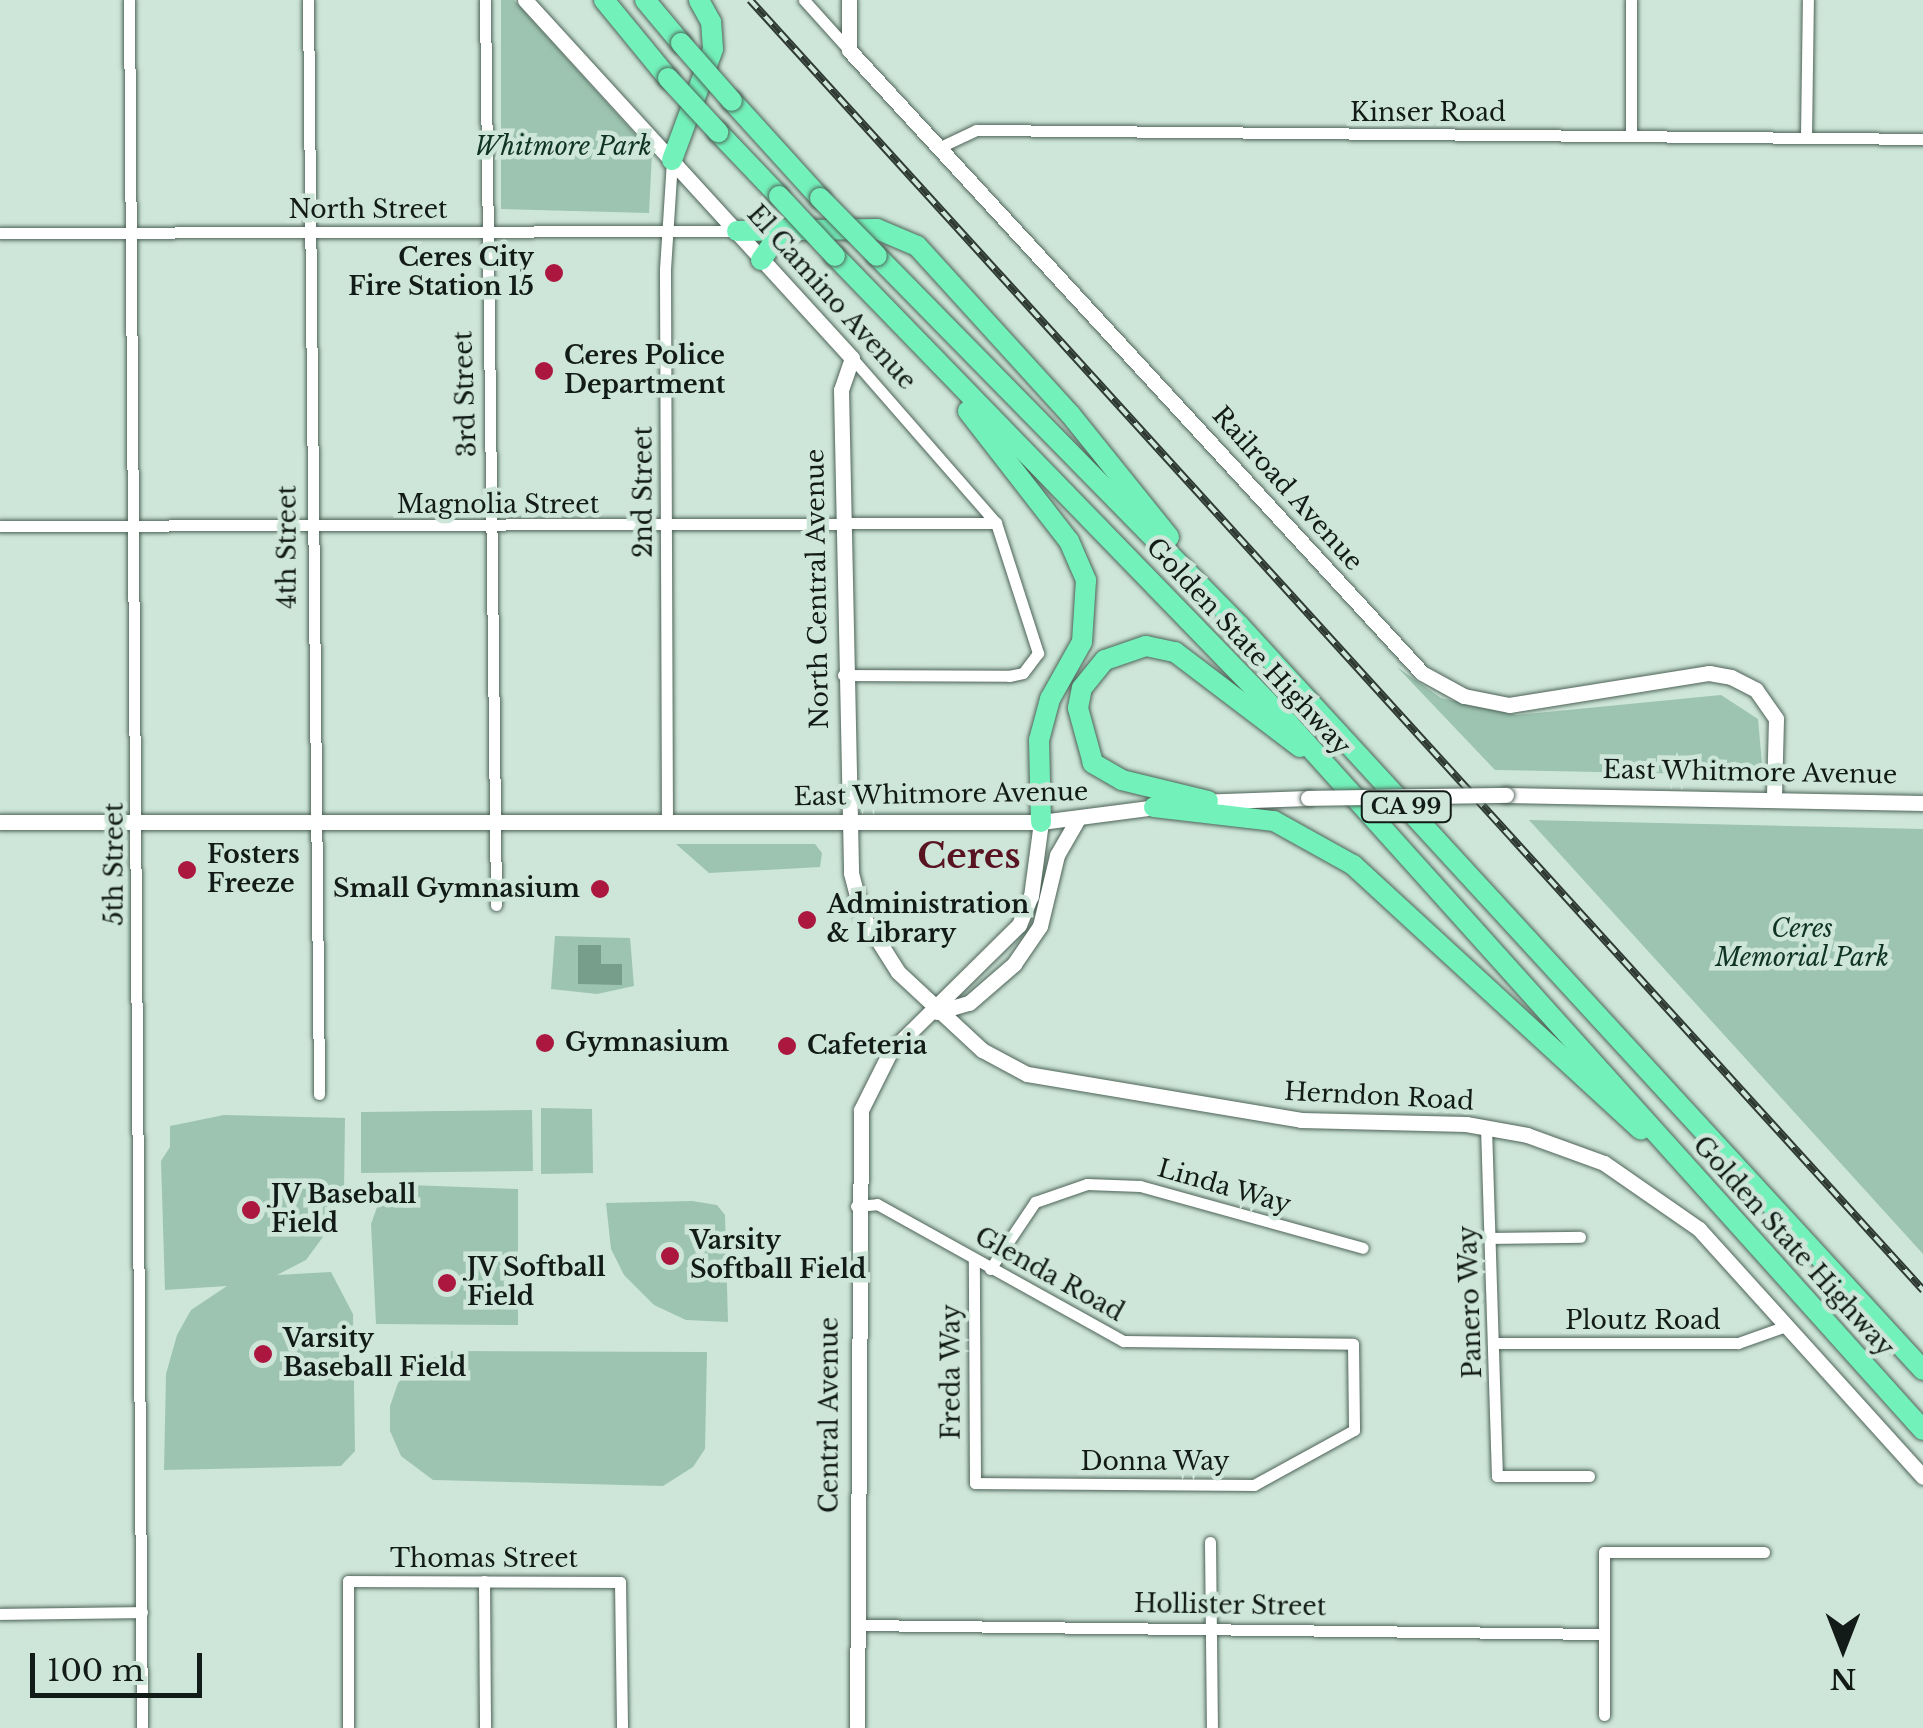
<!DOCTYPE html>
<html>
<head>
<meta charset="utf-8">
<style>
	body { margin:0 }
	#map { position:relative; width:1923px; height:1728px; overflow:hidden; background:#cee6d9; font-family:"Libre Baskerville",serif }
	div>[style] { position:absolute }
	.green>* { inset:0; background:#9dc4b1 }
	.water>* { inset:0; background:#779e8b }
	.roads { filter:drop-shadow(0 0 2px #4e6358) drop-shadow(0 0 2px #4e6358) }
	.street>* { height:11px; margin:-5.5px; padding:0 5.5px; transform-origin:5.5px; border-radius:5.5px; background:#fff }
	.secondary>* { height:15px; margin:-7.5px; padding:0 7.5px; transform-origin:7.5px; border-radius:7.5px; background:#fff }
	.highway>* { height:20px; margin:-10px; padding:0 10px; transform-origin:10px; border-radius:10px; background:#73f1bb }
	.rail>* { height:8px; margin-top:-4px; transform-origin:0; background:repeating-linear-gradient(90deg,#cee6d9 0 11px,#2f3a34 0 22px); box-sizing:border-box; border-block:2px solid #2f3a34 }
	.bridges { filter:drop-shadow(0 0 2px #4e6358) drop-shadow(0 0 2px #4e6358) }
	.secondary-bridge>* { height:15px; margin:-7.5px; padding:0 7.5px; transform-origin:7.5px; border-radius:7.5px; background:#fff }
	.highway-bridge>* { height:20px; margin:-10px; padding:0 10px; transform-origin:10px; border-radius:10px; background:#73f1bb }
	.dots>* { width:28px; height:28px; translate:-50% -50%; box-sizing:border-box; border:5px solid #cee6d9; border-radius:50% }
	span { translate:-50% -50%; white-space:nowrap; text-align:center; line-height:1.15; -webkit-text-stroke:9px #cee6d9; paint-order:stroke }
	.shield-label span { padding:2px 8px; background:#cee6d9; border:2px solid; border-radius:8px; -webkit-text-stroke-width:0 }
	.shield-label { font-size:22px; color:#121b17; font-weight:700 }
	.street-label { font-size:25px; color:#121b17 }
	.park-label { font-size:25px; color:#0f3324; font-style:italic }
	.poi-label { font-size:25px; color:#121b17; font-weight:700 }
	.right { translate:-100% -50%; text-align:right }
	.left { translate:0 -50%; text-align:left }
	.district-label { font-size:35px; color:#591422; font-weight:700 }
	.north { position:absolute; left:1793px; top:1598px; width:100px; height:100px; -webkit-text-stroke:8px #cee6d9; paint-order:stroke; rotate:180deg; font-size:28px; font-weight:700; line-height:40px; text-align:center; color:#121b17 }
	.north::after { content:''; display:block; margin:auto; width:35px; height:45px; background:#121b17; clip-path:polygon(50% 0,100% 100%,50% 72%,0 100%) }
	.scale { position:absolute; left:30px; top:1653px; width:172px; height:45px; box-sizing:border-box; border:5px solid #121b17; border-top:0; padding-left:12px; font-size:30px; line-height:35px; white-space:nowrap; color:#121b17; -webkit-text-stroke:8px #cee6d9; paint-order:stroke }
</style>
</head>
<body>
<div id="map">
	<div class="green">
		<i style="clip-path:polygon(501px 0,514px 0,652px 153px,649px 213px,501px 209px)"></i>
		<i style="clip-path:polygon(1397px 667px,1441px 698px,1517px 715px,1721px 695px,1758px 719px,1762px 764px,1745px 775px,1495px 770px)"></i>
		<i style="clip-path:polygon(1529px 820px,1923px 829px,1923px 1254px)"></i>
		<i style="clip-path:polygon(676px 844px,815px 844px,822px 853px,820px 867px,709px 873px)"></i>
		<i style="clip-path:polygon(555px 936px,630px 938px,634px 986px,597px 994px,551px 989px)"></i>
		<i style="clip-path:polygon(541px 1108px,592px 1109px,593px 1173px,541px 1174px)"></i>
		<i style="clip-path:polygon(532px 1110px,533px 1171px,361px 1173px,361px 1112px)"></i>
		<i style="clip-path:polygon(224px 1115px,345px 1118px,344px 1194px,331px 1226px,306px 1260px,277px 1275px,331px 1272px,353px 1314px,355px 1451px,341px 1466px,164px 1470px,166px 1374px,177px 1335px,191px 1310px,227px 1286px,165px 1290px,161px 1161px,170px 1147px,170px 1126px)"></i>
		<i style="clip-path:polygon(409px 1185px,518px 1189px,518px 1325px,376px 1324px,371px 1224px,381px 1196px)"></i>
		<i style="clip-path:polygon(692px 1201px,717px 1205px,725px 1215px,728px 1322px,686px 1320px,654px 1305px,624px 1275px,611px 1249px,606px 1203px)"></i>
		<i style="clip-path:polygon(451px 1351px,707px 1352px,705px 1449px,693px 1467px,663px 1486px,433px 1480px,401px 1456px,390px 1431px,390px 1406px,398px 1383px,415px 1365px)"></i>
	</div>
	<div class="water">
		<i style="clip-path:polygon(578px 945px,601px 945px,601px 964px,622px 964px,622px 985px,578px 984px)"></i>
	</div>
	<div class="roads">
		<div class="street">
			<i style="left:129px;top:0;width:1728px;rotate:89.57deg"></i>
			<i style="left:308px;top:0;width:1094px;rotate:89.42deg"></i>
			<i style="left:485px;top:0;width:905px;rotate:89.3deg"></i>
			<i style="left:804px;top:0;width:67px;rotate:48deg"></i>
			<i style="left:1631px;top:135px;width:135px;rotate:-90deg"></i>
			<i style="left:1806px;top:137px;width:137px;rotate:-89.2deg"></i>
			<i style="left:938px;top:148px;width:42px;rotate:-25.3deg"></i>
			<i style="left:976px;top:130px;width:947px;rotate:0.54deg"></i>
			<i style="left:0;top:233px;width:737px;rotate:-0.16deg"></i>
			<i style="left:0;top:526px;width:996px;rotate:-0.17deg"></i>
			<i style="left:843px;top:675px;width:166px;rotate:0.3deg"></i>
			<i style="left:1009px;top:676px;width:14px;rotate:-12deg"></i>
			<i style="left:1023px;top:673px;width:25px;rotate:-53deg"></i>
			<i style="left:1038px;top:653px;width:137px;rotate:-107.9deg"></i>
			<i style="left:996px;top:523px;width:219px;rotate:-131.1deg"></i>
			<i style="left:667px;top:824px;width:555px;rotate:-90.21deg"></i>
			<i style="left:665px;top:269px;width:109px;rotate:-86.3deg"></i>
			<i style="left:1486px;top:1127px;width:349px;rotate:88.2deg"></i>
			<i style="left:1497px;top:1476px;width:92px"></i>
			<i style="left:856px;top:1206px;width:21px;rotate:-5deg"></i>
			<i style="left:877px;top:1204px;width:282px;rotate:29.1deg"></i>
			<i style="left:1123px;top:1341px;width:230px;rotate:0.7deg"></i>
			<i style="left:1353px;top:1344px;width:86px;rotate:89.3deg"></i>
			<i style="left:1354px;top:1430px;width:114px;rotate:151.2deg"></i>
			<i style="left:1254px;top:1485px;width:279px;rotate:-179.6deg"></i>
			<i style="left:975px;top:1483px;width:223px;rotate:-90.3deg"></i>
			<i style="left:1492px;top:1238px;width:88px;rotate:-0.7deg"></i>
			<i style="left:990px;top:1269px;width:81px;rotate:-56.1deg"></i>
			<i style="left:1035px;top:1202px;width:55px;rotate:-19.1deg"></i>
			<i style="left:1087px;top:1184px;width:53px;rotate:2.2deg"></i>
			<i style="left:1140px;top:1186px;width:231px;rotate:15.5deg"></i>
			<i style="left:1495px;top:1343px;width:243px"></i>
			<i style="left:1738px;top:1343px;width:51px;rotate:-19.5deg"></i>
			<i style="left:1210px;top:1542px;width:186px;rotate:89.4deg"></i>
			<i style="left:484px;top:1581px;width:147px;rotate:89.6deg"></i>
			<i style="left:0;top:1614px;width:142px;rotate:-0.8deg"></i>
			<i style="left:856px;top:1625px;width:747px;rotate:0.69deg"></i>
			<i style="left:1604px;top:1715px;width:163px;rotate:-90deg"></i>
			<i style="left:1604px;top:1552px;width:160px"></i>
			<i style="left:348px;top:1728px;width:147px;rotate:-90deg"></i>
			<i style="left:348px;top:1581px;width:272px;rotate:0.2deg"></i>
			<i style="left:620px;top:1582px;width:146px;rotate:89.2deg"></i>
		</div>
		<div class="secondary">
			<i style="left:525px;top:0;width:485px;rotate:47.6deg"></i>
			<i style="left:852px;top:358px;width:34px;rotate:109deg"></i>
			<i style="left:841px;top:390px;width:483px;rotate:88.8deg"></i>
			<i style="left:851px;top:873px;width:43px;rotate:75.3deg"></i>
			<i style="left:862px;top:915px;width:67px;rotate:57.7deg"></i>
			<i style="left:898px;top:972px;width:115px;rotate:42.9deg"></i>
			<i style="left:982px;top:1050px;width:51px;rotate:28.1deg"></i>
			<i style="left:1027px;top:1074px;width:278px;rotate:9.5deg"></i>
			<i style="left:1301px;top:1120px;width:165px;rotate:1.4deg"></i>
			<i style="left:1466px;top:1124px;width:62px;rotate:10.2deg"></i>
			<i style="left:1527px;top:1135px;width:82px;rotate:20deg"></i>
			<i style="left:1604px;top:1163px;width:116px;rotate:34.8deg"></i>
			<i style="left:1699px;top:1229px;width:334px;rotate:47.9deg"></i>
			<i style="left:849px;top:0;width:50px;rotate:90deg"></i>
			<i style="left:849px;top:50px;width:846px;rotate:47.39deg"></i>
			<i style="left:1422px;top:673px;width:48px;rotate:28.7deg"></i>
			<i style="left:1464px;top:696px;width:46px;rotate:11.3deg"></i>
			<i style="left:1509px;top:705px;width:203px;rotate:-9.1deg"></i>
			<i style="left:1709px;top:673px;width:22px;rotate:10deg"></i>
			<i style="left:1731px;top:677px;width:28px;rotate:27deg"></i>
			<i style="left:1756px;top:690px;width:35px;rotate:55deg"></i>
			<i style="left:1776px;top:719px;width:77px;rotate:91.5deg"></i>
			<i style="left:1506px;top:795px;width:417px;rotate:1.1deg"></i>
			<i style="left:1197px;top:802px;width:111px;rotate:-2.1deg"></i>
			<i style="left:0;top:822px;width:1041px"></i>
			<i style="left:1041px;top:822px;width:125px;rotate:-7.4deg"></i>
			<i style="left:937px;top:1012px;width:33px;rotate:-16deg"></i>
			<i style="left:969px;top:1003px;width:60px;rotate:-40.9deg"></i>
			<i style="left:1014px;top:964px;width:46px;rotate:-55.6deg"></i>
			<i style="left:1040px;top:926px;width:73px;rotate:-76.5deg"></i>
			<i style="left:1057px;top:855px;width:39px;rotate:-60deg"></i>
			<i style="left:857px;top:1728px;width:618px;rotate:-89.63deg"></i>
			<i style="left:861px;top:1110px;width:65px;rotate:-63.4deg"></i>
			<i style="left:890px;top:1052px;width:181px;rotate:-44.6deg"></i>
			<i style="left:1019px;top:925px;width:31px;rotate:-68deg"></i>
			<i style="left:1031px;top:896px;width:75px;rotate:-82.3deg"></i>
		</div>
		<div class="highway">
			<i style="left:604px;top:0;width:101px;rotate:50.6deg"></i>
			<i style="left:645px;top:0;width:56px;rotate:50.1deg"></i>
			<i style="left:732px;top:101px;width:131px;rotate:47.8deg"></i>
			<i style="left:718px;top:132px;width:88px;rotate:46.4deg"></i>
			<i style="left:672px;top:160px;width:118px;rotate:-69.7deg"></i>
			<i style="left:713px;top:49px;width:27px;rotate:-94deg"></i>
			<i style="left:711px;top:22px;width:25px;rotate:-119deg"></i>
			<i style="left:737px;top:231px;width:140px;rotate:-0.8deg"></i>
			<i style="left:877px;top:229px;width:43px;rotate:23deg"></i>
			<i style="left:917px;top:246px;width:227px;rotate:47.7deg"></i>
			<i style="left:1070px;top:414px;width:158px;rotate:51.2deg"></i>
			<i style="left:835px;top:256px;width:651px;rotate:45.87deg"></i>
			<i style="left:1288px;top:723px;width:950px;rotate:48.07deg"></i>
			<i style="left:877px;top:256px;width:517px;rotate:45.55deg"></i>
			<i style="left:1239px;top:625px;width:1011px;rotate:47.44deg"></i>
			<i style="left:761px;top:260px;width:38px;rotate:-55deg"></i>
			<i style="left:968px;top:411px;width:165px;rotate:52.2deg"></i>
			<i style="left:1069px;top:541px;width:43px;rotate:66.4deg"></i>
			<i style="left:1086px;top:580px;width:62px;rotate:93.7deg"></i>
			<i style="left:1082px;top:642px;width:65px;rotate:119.3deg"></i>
			<i style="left:1050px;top:699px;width:42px;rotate:105deg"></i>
			<i style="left:1039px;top:740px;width:82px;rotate:88.6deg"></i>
			<i style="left:1208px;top:801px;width:89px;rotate:-166.3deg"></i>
			<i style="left:1122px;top:780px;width:34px;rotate:-150deg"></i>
			<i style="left:1093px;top:763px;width:57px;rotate:-105.3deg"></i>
			<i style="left:1078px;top:708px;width:20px;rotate:-79deg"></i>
			<i style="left:1082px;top:688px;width:36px;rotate:-51deg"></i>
			<i style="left:1105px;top:660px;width:43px;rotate:-18.9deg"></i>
			<i style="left:1146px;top:646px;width:30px;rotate:12deg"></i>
			<i style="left:1175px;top:652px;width:157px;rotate:37.2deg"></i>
			<i style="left:1154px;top:807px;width:121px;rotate:6.7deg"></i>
			<i style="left:1274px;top:821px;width:90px;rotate:29.1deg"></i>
			<i style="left:1353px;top:865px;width:391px;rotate:42.6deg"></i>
		</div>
	</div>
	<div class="rail">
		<i style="left:750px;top:0;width:1744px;rotate:47.72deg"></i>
	</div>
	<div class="bridges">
		<div class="secondary-bridge">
			<i style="left:1308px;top:798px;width:198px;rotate:-0.9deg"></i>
		</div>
		<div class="highway-bridge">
			<i style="left:681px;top:43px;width:77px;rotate:48.7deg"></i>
			<i style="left:668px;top:78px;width:74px;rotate:47.2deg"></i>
			<i style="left:779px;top:196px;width:82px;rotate:47deg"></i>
			<i style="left:820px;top:198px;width:81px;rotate:45.5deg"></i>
		</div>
	</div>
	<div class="dots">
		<i style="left:554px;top:273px;background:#ac1740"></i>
		<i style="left:544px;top:371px;background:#ac1740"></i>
		<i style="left:187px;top:870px;background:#ac1740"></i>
		<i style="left:600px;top:889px;background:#ac1740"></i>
		<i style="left:807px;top:920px;background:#ac1740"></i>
		<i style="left:545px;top:1043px;background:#ac1740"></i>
		<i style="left:787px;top:1046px;background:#ac1740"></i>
		<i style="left:251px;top:1210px;background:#ac1740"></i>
		<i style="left:670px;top:1256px;background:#ac1740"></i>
		<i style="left:447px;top:1283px;background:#ac1740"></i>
		<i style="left:263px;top:1354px;background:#ac1740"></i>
	</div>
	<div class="shield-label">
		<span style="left:1406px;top:807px">CA 99</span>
	</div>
	<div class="street-label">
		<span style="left:1428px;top:113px">Kinser Road</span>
		<span style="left:368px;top:210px">North Street</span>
		<span style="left:831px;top:298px;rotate:48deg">El Camino Avenue</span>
		<span style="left:466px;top:394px;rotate:-92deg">3rd Street</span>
		<span style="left:1287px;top:489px;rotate:48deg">Railroad Avenue</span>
		<span style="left:644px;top:492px;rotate:-90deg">2nd Street</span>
		<span style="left:498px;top:505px">Magnolia Street</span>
		<span style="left:288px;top:547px;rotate:-90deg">4th Street</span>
		<span style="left:818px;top:589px;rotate:-91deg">North Central Avenue</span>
		<span style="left:1248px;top:647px;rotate:47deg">Golden State Highway</span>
		<span style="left:1750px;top:773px;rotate:1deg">East Whitmore Avenue</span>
		<span style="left:941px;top:795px;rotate:-1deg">East Whitmore Avenue</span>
		<span style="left:115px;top:864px;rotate:-90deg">5th Street</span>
		<span style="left:1379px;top:1097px;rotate:3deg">Herndon Road</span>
		<span style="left:1224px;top:1187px;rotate:16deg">Linda Way</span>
		<span style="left:1793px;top:1247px;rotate:48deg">Golden State Highway</span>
		<span style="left:1049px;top:1275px;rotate:29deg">Glenda Road</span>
		<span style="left:1471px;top:1302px;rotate:-92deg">Panero Way</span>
		<span style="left:1643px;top:1321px">Ploutz Road</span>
		<span style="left:952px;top:1372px;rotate:-90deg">Freda Way</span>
		<span style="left:830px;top:1415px;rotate:-90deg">Central Avenue</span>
		<span style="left:1155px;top:1462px">Donna Way</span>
		<span style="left:484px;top:1559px">Thomas Street</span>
		<span style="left:1230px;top:1606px;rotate:1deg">Hollister Street</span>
	</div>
	<div class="park-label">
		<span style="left:563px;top:147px">Whitmore Park</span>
		<span style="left:1802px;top:944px">Ceres<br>Memorial Park</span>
	</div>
	<div class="poi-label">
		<span class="right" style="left:534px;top:273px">Ceres City<br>Fire Station 15</span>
		<span class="left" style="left:564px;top:371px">Ceres Police<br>Department</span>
		<span class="left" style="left:207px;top:870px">Fosters<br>Freeze</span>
		<span class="right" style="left:580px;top:889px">Small Gymnasium</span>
		<span class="left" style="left:827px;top:920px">Administration<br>&amp; Library</span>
		<span class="left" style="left:565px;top:1043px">Gymnasium</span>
		<span class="left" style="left:807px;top:1046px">Cafeteria</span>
		<span class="left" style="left:271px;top:1210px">JV Baseball<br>Field</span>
		<span class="left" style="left:690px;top:1256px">Varsity<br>Softball Field</span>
		<span class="left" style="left:467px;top:1283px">JV Softball<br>Field</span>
		<span class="left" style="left:283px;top:1354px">Varsity<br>Baseball Field</span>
	</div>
	<div class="district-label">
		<span style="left:969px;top:856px">Ceres</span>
	</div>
	<div class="north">N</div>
	<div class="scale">100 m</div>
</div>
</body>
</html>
